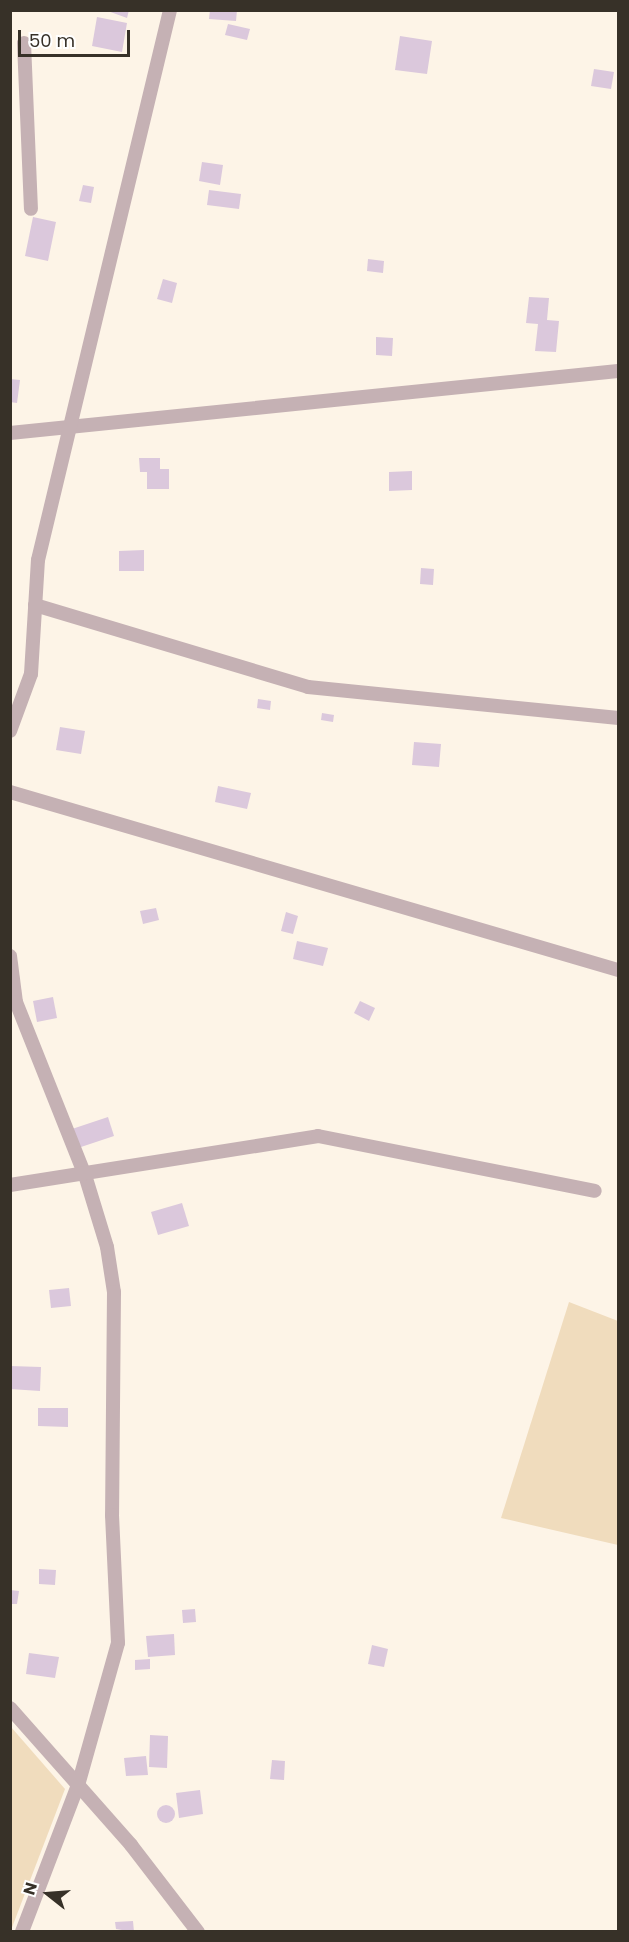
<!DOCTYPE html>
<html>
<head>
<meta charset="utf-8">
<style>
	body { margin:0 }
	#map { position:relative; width:629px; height:1942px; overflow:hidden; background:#fdf4e7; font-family:Poppins,sans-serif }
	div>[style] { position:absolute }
	.green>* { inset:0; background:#f0dcbd }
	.building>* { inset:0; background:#dbc8dc }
	.round { border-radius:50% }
	.minor>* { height:14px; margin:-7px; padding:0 7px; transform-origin:7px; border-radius:7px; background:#c5b1b4 }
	span { translate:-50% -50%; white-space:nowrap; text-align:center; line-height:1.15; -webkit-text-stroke:6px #fff; paint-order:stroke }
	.frame { position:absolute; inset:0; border:12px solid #373128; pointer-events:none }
	.north { position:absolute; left:18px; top:1864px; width:60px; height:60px; -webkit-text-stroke:4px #fff; paint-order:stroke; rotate:287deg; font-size:16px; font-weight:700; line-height:24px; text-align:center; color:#373128 }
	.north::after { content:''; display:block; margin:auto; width:21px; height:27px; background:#373128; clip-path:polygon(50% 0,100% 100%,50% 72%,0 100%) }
	.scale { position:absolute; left:18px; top:30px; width:112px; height:27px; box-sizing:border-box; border:3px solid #373128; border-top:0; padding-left:8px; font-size:18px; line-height:21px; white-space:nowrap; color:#373128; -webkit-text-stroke:4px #fff; paint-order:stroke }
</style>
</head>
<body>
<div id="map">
	<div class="green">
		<i style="clip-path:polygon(569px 1302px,618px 1321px,618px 1545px,501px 1518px)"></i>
		<i style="clip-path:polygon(11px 1727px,65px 1789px,11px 1930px)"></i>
	</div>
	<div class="building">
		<i style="clip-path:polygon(105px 10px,129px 10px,127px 18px)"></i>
		<i style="clip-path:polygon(210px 10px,237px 10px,236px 21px,209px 19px)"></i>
		<i style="clip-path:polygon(97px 17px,127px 23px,122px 52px,92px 46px)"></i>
		<i style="clip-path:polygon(228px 24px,250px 29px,247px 40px,225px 35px)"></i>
		<i style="clip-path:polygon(400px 36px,432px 41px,427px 74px,395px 70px)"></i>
		<i style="clip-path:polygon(594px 69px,614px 72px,611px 89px,591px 86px)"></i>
		<i style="clip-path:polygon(202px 162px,223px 165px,220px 185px,199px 181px)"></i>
		<i style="clip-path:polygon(83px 185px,94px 187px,91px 203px,79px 201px)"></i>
		<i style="clip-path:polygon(209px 190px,241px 194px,239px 209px,207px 205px)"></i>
		<i style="clip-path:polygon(33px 217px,56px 222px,48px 261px,25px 256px)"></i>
		<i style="clip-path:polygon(368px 259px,384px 261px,383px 273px,367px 271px)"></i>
		<i style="clip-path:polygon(163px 279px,177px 283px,172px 303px,157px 299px)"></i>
		<i style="clip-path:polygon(529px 297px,549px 298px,547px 320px,559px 321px,556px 352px,535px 351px,538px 324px,526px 323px)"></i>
		<i style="clip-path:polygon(376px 337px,393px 338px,392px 356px,376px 355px)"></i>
		<i style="clip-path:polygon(10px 379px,20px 380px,17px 403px,10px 402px)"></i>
		<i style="clip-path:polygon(139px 458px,160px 458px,160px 469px,169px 469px,169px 489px,147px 489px,147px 472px,140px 472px)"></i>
		<i style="clip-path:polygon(412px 471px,412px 490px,389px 491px,389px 472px)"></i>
		<i style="clip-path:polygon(144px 550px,144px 571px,119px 571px,119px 551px)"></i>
		<i style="clip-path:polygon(421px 568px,434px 569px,433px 585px,420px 584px)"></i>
		<i style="clip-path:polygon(258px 699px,271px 701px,270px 710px,257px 708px)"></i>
		<i style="clip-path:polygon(322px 713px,334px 715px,333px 722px,321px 720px)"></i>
		<i style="clip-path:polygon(60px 727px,85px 731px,81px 754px,56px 750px)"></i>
		<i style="clip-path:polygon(414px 742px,441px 744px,439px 767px,412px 765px)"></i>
		<i style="clip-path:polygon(218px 786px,251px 793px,247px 809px,215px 802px)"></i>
		<i style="clip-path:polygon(156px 908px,159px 920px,143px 924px,140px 911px)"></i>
		<i style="clip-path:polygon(286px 912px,298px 916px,293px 934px,281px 931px)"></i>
		<i style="clip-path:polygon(297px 941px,328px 948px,323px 966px,293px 959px)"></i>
		<i style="clip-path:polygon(53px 997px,57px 1018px,37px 1022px,33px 1001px)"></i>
		<i style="clip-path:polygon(360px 1001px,375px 1008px,369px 1021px,354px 1013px)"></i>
		<i style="clip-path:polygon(108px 1117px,114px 1136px,78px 1148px,72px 1129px)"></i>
		<i style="clip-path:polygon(182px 1203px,189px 1226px,158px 1235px,151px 1212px)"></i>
		<i style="clip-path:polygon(69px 1288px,71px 1306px,51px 1308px,49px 1290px)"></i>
		<i style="clip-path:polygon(10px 1366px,41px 1367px,40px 1391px,10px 1389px)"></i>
		<i style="clip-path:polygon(38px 1408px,68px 1408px,68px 1427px,38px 1426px)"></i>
		<i style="clip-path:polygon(39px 1569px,56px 1570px,55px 1585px,39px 1584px)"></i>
		<i style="clip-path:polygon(10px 1590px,19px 1591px,17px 1604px,10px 1604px)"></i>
		<i style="clip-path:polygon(195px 1609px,196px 1622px,183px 1623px,182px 1610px)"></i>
		<i style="clip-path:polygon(174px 1634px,175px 1655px,148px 1657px,146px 1636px)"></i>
		<i style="clip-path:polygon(372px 1645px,388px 1649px,384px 1667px,368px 1664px)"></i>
		<i style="clip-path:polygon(29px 1653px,59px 1657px,55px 1678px,26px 1674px)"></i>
		<i style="clip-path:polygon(150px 1659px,150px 1669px,135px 1670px,135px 1660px)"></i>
		<i style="clip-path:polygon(150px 1735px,168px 1736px,167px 1768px,149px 1767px)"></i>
		<i style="clip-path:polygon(146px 1756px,148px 1775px,126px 1776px,124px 1758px)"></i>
		<i style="clip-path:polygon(272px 1760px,285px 1761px,284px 1780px,270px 1779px)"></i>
		<i style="clip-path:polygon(200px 1790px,203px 1814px,179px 1818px,176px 1793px)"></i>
		<i class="round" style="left:157px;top:1805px;width:18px;height:18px"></i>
		<i style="clip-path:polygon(133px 1921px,134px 1932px,116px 1929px,115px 1922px)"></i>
	</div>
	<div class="minor">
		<i style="left:24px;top:43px;width:166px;rotate:87.6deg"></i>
		<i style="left:10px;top:433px;width:611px;rotate:-5.82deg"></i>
		<i style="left:35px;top:605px;width:285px;rotate:16.7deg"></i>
		<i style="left:308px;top:687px;width:312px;rotate:5.7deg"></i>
		<i style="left:10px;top:731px;width:61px;rotate:-69.8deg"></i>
		<i style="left:31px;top:674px;width:114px;rotate:-86.5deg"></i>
		<i style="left:38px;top:560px;width:566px;rotate:-76.5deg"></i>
		<i style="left:10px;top:792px;width:634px;rotate:16.32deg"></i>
		<i style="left:10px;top:956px;width:46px;rotate:82.6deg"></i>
		<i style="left:16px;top:1002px;width:186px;rotate:68.3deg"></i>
		<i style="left:85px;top:1175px;width:75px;rotate:73deg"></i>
		<i style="left:107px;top:1247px;width:46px;rotate:81.2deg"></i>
		<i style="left:114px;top:1292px;width:223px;rotate:90.5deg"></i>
		<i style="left:112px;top:1515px;width:128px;rotate:87.3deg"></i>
		<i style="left:118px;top:1643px;width:148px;rotate:105.7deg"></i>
		<i style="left:78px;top:1785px;width:157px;rotate:110.9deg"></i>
		<i style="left:10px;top:1185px;width:312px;rotate:-9deg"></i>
		<i style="left:318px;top:1136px;width:282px;rotate:11.2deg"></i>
		<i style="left:10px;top:1708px;width:183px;rotate:48.5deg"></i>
		<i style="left:131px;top:1845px;width:110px;rotate:52.4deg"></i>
	</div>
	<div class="frame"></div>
	<div class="north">N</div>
	<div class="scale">50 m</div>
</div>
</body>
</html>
